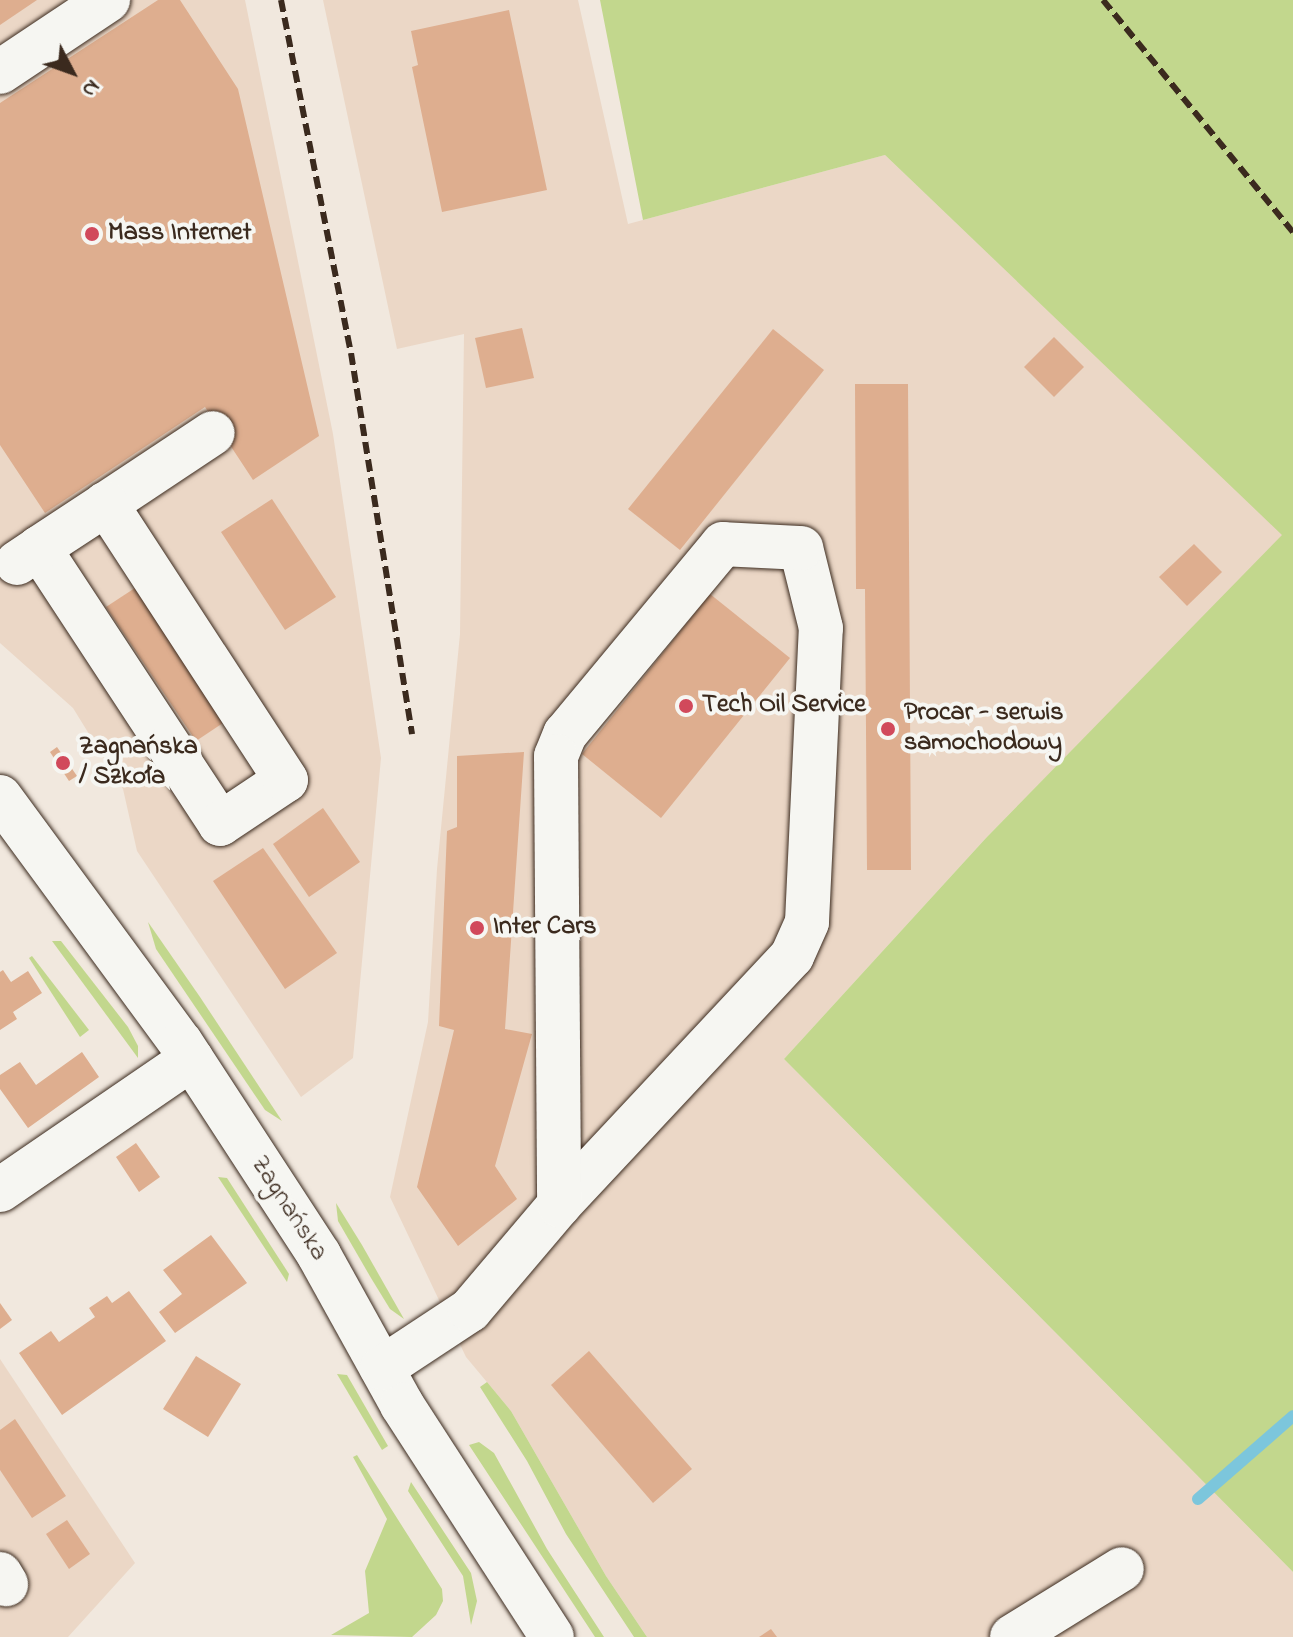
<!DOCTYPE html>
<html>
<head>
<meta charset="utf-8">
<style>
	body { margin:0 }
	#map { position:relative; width:1293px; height:1637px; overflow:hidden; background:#f1e8de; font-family:"Indie Flower",sans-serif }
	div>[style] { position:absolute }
	.built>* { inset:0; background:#ebd7c6 }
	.green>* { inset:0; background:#c2d78d }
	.stream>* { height:12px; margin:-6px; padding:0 6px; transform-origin:6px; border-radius:6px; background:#7cc6dc }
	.building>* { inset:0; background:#deae8f }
	.roads { filter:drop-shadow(0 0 2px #3b2a1e) drop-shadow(0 0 2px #3b2a1e) }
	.minor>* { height:44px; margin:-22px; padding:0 22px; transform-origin:22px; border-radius:22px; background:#f6f6f2 }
	.rail>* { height:6px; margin-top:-3px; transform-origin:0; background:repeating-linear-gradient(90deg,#3b2a1e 0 12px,transparent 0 18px) }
	.dots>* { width:22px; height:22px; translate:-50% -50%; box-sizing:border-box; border:4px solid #f6f6f2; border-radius:50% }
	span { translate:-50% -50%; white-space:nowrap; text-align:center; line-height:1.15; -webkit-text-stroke:8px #f6f6f2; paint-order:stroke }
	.poi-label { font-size:26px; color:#3b2a1e; font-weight:700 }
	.left { translate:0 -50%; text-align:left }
	.street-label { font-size:26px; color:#3b2a1e }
	.north { position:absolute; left:32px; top:32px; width:80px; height:80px; -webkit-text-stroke:6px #f6f6f2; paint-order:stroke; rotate:131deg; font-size:22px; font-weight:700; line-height:32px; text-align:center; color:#3b2a1e }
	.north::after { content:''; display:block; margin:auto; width:28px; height:36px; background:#3b2a1e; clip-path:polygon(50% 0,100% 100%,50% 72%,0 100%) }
</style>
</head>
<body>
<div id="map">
	<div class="built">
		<i style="clip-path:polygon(0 0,245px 0,333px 434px,381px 758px,353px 1058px,301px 1097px,137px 851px,123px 789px,73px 708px,0 643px)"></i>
		<i style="clip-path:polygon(323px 0,578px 0,628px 224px,885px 155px,1283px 535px,986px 838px,784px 1059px,1293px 1572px,1293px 1637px,647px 1637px,606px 1576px,511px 1411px,466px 1357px,390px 1197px,428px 1022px,437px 869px,460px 634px,464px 334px,397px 349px)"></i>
		<i style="clip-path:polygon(0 1359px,135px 1563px,68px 1637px,0 1637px)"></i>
	</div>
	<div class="green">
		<i style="clip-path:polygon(600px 0,1293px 0,1293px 1572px,784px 1059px,986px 838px,1282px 535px,885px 155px,643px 220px)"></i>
		<i style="clip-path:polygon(148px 922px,200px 997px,282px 1121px,265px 1110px,156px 949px)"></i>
		<i style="clip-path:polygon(52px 941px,61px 941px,128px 1027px,138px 1046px,138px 1058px)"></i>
		<i style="clip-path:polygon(32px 956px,89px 1030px,80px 1037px,29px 958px)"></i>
		<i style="clip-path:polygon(218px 1177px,227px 1178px,289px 1274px,287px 1282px)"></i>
		<i style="clip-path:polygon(336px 1203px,362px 1245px,404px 1319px,390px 1309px,371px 1278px,338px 1221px)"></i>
		<i style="clip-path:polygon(337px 1374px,347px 1375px,388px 1446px,382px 1450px)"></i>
		<i style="clip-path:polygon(487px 1382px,511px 1411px,606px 1576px,647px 1637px,634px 1637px,566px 1534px,527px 1461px,480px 1387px)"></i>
		<i style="clip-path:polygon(479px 1442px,494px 1453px,547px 1549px,604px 1637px,595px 1637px,469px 1445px)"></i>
		<i style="clip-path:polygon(357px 1455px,442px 1589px,443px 1601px,436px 1615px,412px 1637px,331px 1635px,369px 1613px,365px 1571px,387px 1519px,353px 1457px)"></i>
		<i style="clip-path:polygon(411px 1482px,471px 1573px,477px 1601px,471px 1625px,463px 1576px,408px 1491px)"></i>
	</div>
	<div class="stream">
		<i style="left:1198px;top:1499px;width:126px;rotate:-41.1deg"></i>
	</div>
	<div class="building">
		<i style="clip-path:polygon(0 0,37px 0,0 25px)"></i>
		<i style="clip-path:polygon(158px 0,180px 0,238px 89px,319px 436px,253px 480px,205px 407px,45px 513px,0 445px,0 103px)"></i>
		<i style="clip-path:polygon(509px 10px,547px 190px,442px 212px,412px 67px,418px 65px,411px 31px)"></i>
		<i style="clip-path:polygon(522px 328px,534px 378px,486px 388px,475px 338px)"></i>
		<i style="clip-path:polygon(773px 329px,824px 370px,680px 550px,628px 509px)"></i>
		<i style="clip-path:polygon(1054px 337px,1084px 367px,1054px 397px,1024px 367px)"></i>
		<i style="clip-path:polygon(855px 384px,908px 384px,911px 870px,867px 870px,865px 589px,856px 589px)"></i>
		<i style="clip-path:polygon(272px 499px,336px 597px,285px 630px,221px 532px)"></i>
		<i style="clip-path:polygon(1194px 544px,1222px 572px,1187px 606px,1159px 577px)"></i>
		<i style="clip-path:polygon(141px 584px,229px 719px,196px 741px,106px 607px)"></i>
		<i style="clip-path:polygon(710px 594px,790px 658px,661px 818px,582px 754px)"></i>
		<i style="clip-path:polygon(57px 747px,77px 776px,69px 781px,50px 752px)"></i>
		<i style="clip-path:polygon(524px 752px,505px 1029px,532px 1034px,495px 1166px,517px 1199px,458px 1246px,417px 1187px,454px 1030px,439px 1026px,447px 831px,457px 827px,457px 756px)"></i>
		<i style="clip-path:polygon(323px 808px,360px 862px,309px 897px,273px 844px)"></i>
		<i style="clip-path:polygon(263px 848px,337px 953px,285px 989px,213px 881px)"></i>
		<i style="clip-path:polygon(3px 970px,11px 982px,28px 971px,42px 993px,13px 1012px,17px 1019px,0 1030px,0 972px)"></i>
		<i style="clip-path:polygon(82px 1052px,99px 1077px,28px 1128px,0 1089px,0 1075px,20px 1062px,36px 1085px)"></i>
		<i style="clip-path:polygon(136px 1143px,160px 1177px,139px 1192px,116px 1157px)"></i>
		<i style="clip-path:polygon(211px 1235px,247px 1283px,175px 1333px,159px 1312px,182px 1294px,163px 1270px)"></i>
		<i style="clip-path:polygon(129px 1291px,166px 1341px,62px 1415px,19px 1353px,51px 1331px,59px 1342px,95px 1317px,89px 1308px,107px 1296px,112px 1303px)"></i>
		<i style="clip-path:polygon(0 1303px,12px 1320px,0 1329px)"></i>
		<i style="clip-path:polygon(589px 1351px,692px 1469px,653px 1503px,551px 1385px)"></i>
		<i style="clip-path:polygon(196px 1356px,241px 1384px,208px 1437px,163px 1409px)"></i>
		<i style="clip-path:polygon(15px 1419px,66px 1496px,32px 1518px,0 1470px,0 1430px)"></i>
		<i style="clip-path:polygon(67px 1520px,90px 1554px,69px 1569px,46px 1534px)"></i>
		<i style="clip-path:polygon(771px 1629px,777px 1637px,759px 1637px)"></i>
	</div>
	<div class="roads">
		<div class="minor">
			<i style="left:0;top:72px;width:130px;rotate:-33.7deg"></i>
			<i style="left:106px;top:504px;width:128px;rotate:-33.6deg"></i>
			<i style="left:17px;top:563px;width:27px;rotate:-34deg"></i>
			<i style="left:39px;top:548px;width:330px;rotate:56.7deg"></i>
			<i style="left:220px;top:824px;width:79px;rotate:-33.7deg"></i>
			<i style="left:286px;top:780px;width:330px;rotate:-123.1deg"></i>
			<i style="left:106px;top:504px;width:80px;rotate:146.7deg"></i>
			<i style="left:0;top:797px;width:305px;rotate:53.7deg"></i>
			<i style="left:181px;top:1043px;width:253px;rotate:56.9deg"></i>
			<i style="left:319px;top:1255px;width:171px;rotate:61deg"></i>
			<i style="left:402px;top:1405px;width:276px;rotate:57.1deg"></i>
			<i style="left:0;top:1190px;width:232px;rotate:-34.4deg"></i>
			<i style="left:382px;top:1368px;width:105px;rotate:-33.4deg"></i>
			<i style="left:470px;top:1310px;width:138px;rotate:-49.7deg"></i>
			<i style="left:559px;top:1205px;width:341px;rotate:-46.9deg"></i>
			<i style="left:792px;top:956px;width:37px;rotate:-66deg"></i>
			<i style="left:807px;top:922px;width:294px;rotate:-87.3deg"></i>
			<i style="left:821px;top:628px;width:82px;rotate:-104deg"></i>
			<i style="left:801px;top:548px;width:78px;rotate:-177.1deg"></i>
			<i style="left:723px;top:544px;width:247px;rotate:129.7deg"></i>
			<i style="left:565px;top:734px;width:24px;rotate:112deg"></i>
			<i style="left:556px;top:756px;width:449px;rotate:89.6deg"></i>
			<i style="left:0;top:1574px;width:12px;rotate:59deg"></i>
			<i style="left:1012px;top:1637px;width:129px;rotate:-31.7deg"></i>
		</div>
	</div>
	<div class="rail">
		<i style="left:281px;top:0;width:360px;rotate:78.8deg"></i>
		<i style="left:351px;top:353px;width:386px;rotate:80.9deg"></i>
		<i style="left:1103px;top:0;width:300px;rotate:50.7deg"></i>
	</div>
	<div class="dots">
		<i style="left:92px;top:234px;background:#d1495b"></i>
		<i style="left:686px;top:706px;background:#d1495b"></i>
		<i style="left:888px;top:729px;background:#d1495b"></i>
		<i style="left:63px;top:763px;background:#d1495b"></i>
		<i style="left:477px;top:928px;background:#d1495b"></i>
	</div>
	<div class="poi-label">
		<span class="left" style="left:108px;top:234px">Mass Internet</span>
		<span class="left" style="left:702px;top:706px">Tech Oil Service</span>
		<span class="left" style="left:904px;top:729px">Procar - serwis<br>samochodowy</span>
		<span class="left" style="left:79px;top:763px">Zagnańska<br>/ Szkoła</span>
		<span class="left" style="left:493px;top:928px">Inter Cars</span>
	</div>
	<div class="street-label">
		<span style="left:288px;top:1209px;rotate:57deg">Zagnańska</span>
	</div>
	<div class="north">N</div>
</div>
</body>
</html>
